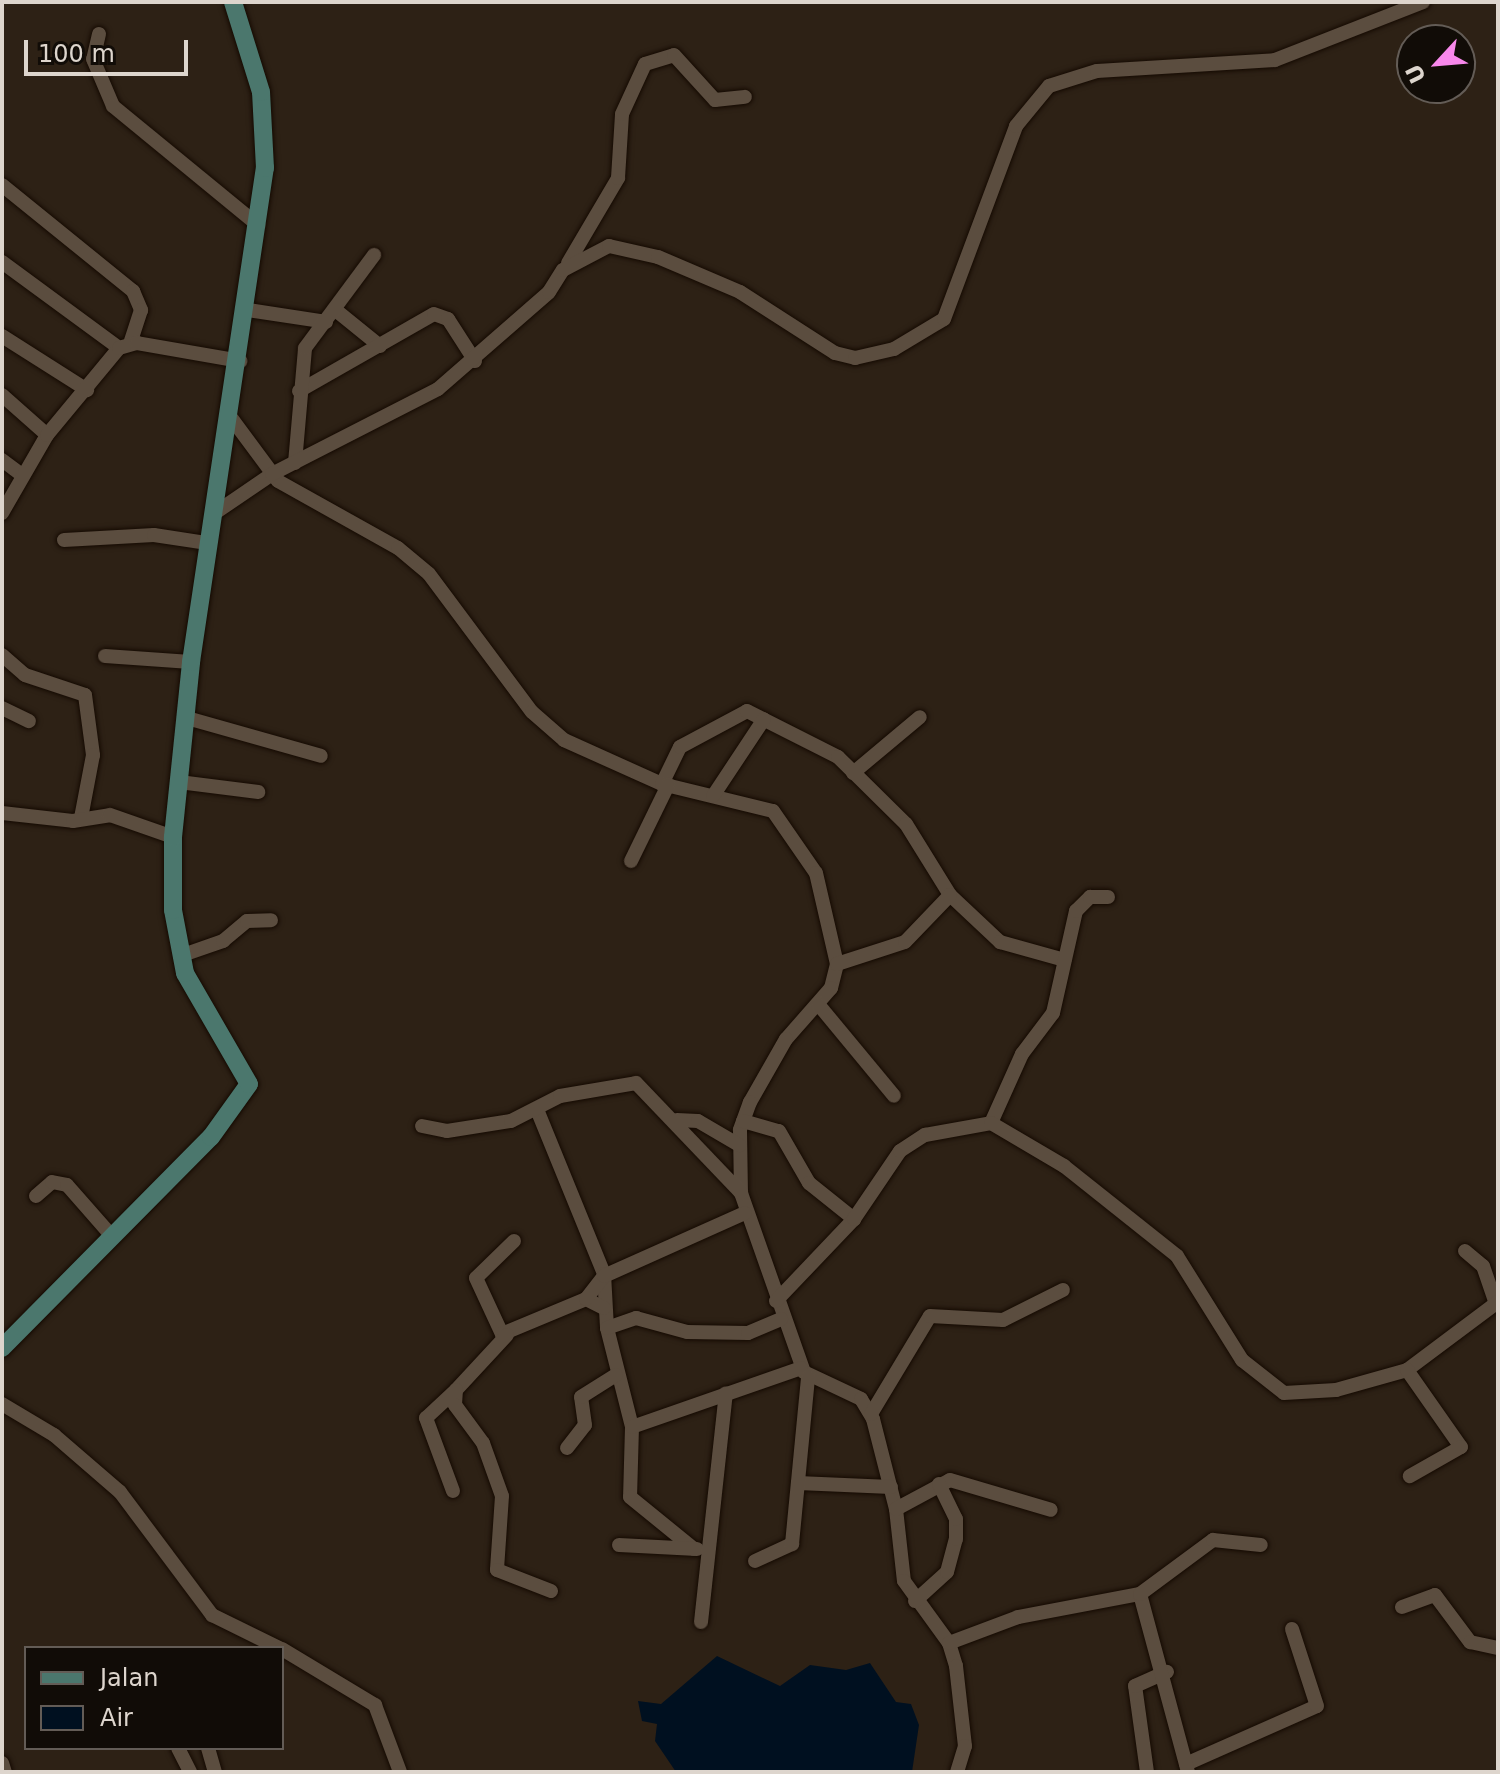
<!DOCTYPE html>
<html>
<head>
<meta charset="utf-8">
<style>
	body { margin:0 }
	#map { position:relative; width:1500px; height:1774px; overflow:hidden; background:#2d2115; font-family:"DejaVu Sans",sans-serif }
	div>[style] { position:absolute }
	.water>* { inset:0; background:#001020 }
	.roads { filter:drop-shadow(0 0 2px #150a02) drop-shadow(0 0 2px #150a02) }
	.minor>* { height:14px; margin:-7px; padding:0 7px; transform-origin:7px; border-radius:7px; background:#5b4d3f }
	.major>* { height:18px; margin:-9px; padding:0 9px; transform-origin:9px; border-radius:9px; background:#4b776d }
	span { translate:-50% -50%; white-space:nowrap; text-align:center; line-height:1.15; -webkit-text-stroke:8px #110c07; paint-order:stroke }
	.frame { position:absolute; inset:0; border:4px solid #ddd5cd; pointer-events:none }
	.legend { position:absolute; left:24px; top:1646px; width:260px; height:104px; box-sizing:border-box; background:#110c07; border:2px solid #635c56; margin:0; padding:10px 14px; list-style:none; font-size:24px; color:#ddd5cd }
	.legend li { display:flex; align-items:center; gap:16px; height:40px }
	.legend b { width:40px; border:2px solid #635c56 }
	.north { position:absolute; left:1396px; top:24px; width:80px; height:80px; box-sizing:border-box; background:#110c07; border:2px solid #635c56; border-radius:50%; rotate:244deg; font-size:22px; font-weight:700; line-height:32px; text-align:center; color:#ddd5cd }
	.north::after { content:''; display:block; margin:auto; width:28px; height:36px; background:#f888eb; clip-path:polygon(50% 0,100% 100%,50% 72%,0 100%) }
	.scale { position:absolute; left:24px; top:40px; width:164px; height:36px; box-sizing:border-box; border:4px solid #ddd5cd; border-top:0; padding-left:10px; font-size:24px; line-height:28px; white-space:nowrap; color:#ddd5cd; -webkit-text-stroke:6px #110c07; paint-order:stroke }
</style>
</head>
<body>
<div id="map">
	<div class="water">
		<i style="clip-path:polygon(717px 1656px,780px 1686px,810px 1665px,846px 1670px,870px 1663px,896px 1702px,911px 1704px,919px 1725px,912px 1772px,676px 1772px,655px 1741px,657px 1724px,642px 1721px,638px 1701px,661px 1704px)"></i>
	</div>
	<div class="roads">
		<div class="minor">
			<i style="left:99px;top:34px;width:26px;rotate:103deg"></i>
			<i style="left:93px;top:59px;width:51px;rotate:66.9deg"></i>
			<i style="left:113px;top:106px;width:188px;rotate:39.4deg"></i>
			<i style="left:2px;top:185px;width:169px;rotate:39deg"></i>
			<i style="left:133px;top:291px;width:21px;rotate:67deg"></i>
			<i style="left:141px;top:310px;width:35px;rotate:108deg"></i>
			<i style="left:2px;top:262px;width:145px;rotate:36.3deg"></i>
			<i style="left:568px;top:263px;width:99px;rotate:-59.5deg"></i>
			<i style="left:618px;top:178px;width:64px;rotate:-86.4deg"></i>
			<i style="left:622px;top:114px;width:55px;rotate:-65.3deg"></i>
			<i style="left:645px;top:64px;width:30px;rotate:-17deg"></i>
			<i style="left:674px;top:55px;width:61px;rotate:47.7deg"></i>
			<i style="left:715px;top:100px;width:30px;rotate:-6deg"></i>
			<i style="left:248px;top:310px;width:79px;rotate:8.7deg"></i>
			<i style="left:338px;top:312px;width:54px;rotate:39deg"></i>
			<i style="left:2px;top:336px;width:101px;rotate:32.4deg"></i>
			<i style="left:299px;top:391px;width:155px;rotate:-29.7deg"></i>
			<i style="left:434px;top:314px;width:15px;rotate:20deg"></i>
			<i style="left:448px;top:319px;width:50px;rotate:57.3deg"></i>
			<i style="left:2px;top:395px;width:60px;rotate:41.6deg"></i>
			<i style="left:232px;top:419px;width:77px;rotate:53.4deg"></i>
			<i style="left:278px;top:481px;width:137px;rotate:29.2deg"></i>
			<i style="left:398px;top:548px;width:40px;rotate:40deg"></i>
			<i style="left:429px;top:574px;width:172px;rotate:53.3deg"></i>
			<i style="left:532px;top:712px;width:43px;rotate:41.2deg"></i>
			<i style="left:564px;top:740px;width:107px;rotate:24.2deg"></i>
			<i style="left:662px;top:784px;width:114px;rotate:13.7deg"></i>
			<i style="left:773px;top:811px;width:75px;rotate:55.3deg"></i>
			<i style="left:816px;top:873px;width:93px;rotate:77deg"></i>
			<i style="left:837px;top:964px;width:25px;rotate:104deg"></i>
			<i style="left:831px;top:988px;width:68px;rotate:131.4deg"></i>
			<i style="left:786px;top:1039px;width:73px;rotate:119.7deg"></i>
			<i style="left:750px;top:1102px;width:30px;rotate:110deg"></i>
			<i style="left:740px;top:1130px;width:63px;rotate:89.1deg"></i>
			<i style="left:741px;top:1193px;width:190px;rotate:70.6deg"></i>
			<i style="left:804px;top:1372px;width:63px;rotate:25.3deg"></i>
			<i style="left:861px;top:1399px;width:23px;rotate:59deg"></i>
			<i style="left:873px;top:1419px;width:93px;rotate:75.7deg"></i>
			<i style="left:896px;top:1509px;width:72px;rotate:83.7deg"></i>
			<i style="left:904px;top:1581px;width:77px;rotate:54deg"></i>
			<i style="left:949px;top:1643px;width:24px;rotate:73deg"></i>
			<i style="left:956px;top:1666px;width:81px;rotate:83.6deg"></i>
			<i style="left:965px;top:1746px;width:27px;rotate:107deg"></i>
			<i style="left:2px;top:460px;width:26px;rotate:37deg"></i>
			<i style="left:295px;top:463px;width:115px;rotate:-85deg"></i>
			<i style="left:305px;top:348px;width:116px;rotate:-53.4deg"></i>
			<i style="left:2px;top:513px;width:90px;rotate:-60deg"></i>
			<i style="left:47px;top:435px;width:113px;rotate:-50.4deg"></i>
			<i style="left:119px;top:348px;width:19px;rotate:-16deg"></i>
			<i style="left:137px;top:343px;width:105px;rotate:9.9deg"></i>
			<i style="left:212px;top:515px;width:73px;rotate:-34.3deg"></i>
			<i style="left:272px;top:474px;width:186px;rotate:-27.1deg"></i>
			<i style="left:438px;top:389px;width:147px;rotate:-41.1deg"></i>
			<i style="left:549px;top:292px;width:26px;rotate:-58deg"></i>
			<i style="left:563px;top:270px;width:52px;rotate:-27.6deg"></i>
			<i style="left:609px;top:246px;width:50px;rotate:12.7deg"></i>
			<i style="left:658px;top:257px;width:89px;rotate:23.1deg"></i>
			<i style="left:740px;top:292px;width:113px;rotate:32.7deg"></i>
			<i style="left:835px;top:353px;width:21px;rotate:14deg"></i>
			<i style="left:855px;top:358px;width:40px;rotate:-13deg"></i>
			<i style="left:894px;top:349px;width:58px;rotate:-31deg"></i>
			<i style="left:944px;top:319px;width:206px;rotate:-69.5deg"></i>
			<i style="left:1016px;top:126px;width:52px;rotate:-50.5deg"></i>
			<i style="left:1049px;top:86px;width:50px;rotate:-17.4deg"></i>
			<i style="left:1097px;top:71px;width:178px;rotate:-3.5deg"></i>
			<i style="left:1275px;top:60px;width:159px;rotate:-21.4deg"></i>
			<i style="left:64px;top:540px;width:90px;rotate:-3.2deg"></i>
			<i style="left:154px;top:535px;width:54px;rotate:8.6deg"></i>
			<i style="left:2px;top:655px;width:30px;rotate:41deg"></i>
			<i style="left:25px;top:675px;width:63px;rotate:18.4deg"></i>
			<i style="left:85px;top:695px;width:61px;rotate:82.4deg"></i>
			<i style="left:93px;top:755px;width:64px;rotate:100.8deg"></i>
			<i style="left:105px;top:656px;width:86px;rotate:4deg"></i>
			<i style="left:2px;top:708px;width:30px;rotate:26deg"></i>
			<i style="left:187px;top:718px;width:139px;rotate:15.8deg"></i>
			<i style="left:853px;top:773px;width:87px;rotate:-39.9deg"></i>
			<i style="left:179px;top:782px;width:80px;rotate:7.2deg"></i>
			<i style="left:662px;top:784px;width:41px;rotate:-64.1deg"></i>
			<i style="left:680px;top:747px;width:76px;rotate:-28.2deg"></i>
			<i style="left:747px;top:711px;width:102px;rotate:26.8deg"></i>
			<i style="left:838px;top:757px;width:95px;rotate:44.6deg"></i>
			<i style="left:906px;top:824px;width:84px;rotate:58.2deg"></i>
			<i style="left:950px;top:895px;width:69px;rotate:43.2deg"></i>
			<i style="left:1000px;top:942px;width:67px;rotate:15.5deg"></i>
			<i style="left:713px;top:796px;width:92px;rotate:-56.5deg"></i>
			<i style="left:2px;top:813px;width:71px;rotate:6.4deg"></i>
			<i style="left:73px;top:821px;width:37px;rotate:-9deg"></i>
			<i style="left:110px;top:815px;width:67px;rotate:19.2deg"></i>
			<i style="left:631px;top:861px;width:85px;rotate:-64deg"></i>
			<i style="left:180px;top:956px;width:46px;rotate:-19.2deg"></i>
			<i style="left:223px;top:941px;width:31px;rotate:-40deg"></i>
			<i style="left:247px;top:921px;width:24px;rotate:-2deg"></i>
			<i style="left:837px;top:964px;width:71px;rotate:-17.9deg"></i>
			<i style="left:905px;top:942px;width:65px;rotate:-46.2deg"></i>
			<i style="left:818px;top:1004px;width:119px;rotate:50.4deg"></i>
			<i style="left:538px;top:1112px;width:175px;rotate:67.8deg"></i>
			<i style="left:604px;top:1274px;width:54px;rotate:86.8deg"></i>
			<i style="left:607px;top:1328px;width:102px;rotate:75.8deg"></i>
			<i style="left:632px;top:1427px;width:70px;rotate:91.6deg"></i>
			<i style="left:630px;top:1497px;width:82px;rotate:39.1deg"></i>
			<i style="left:677px;top:1120px;width:21px;rotate:3deg"></i>
			<i style="left:698px;top:1121px;width:48px;rotate:30.3deg"></i>
			<i style="left:743px;top:1121px;width:37px;rotate:16deg"></i>
			<i style="left:779px;top:1131px;width:60px;rotate:60deg"></i>
			<i style="left:809px;top:1183px;width:58px;rotate:38.7deg"></i>
			<i style="left:991px;top:1123px;width:76px;rotate:-65.8deg"></i>
			<i style="left:1022px;top:1054px;width:51px;rotate:-52.9deg"></i>
			<i style="left:1053px;top:1013px;width:105px;rotate:-77.3deg"></i>
			<i style="left:1076px;top:911px;width:20px;rotate:-45deg"></i>
			<i style="left:1090px;top:897px;width:18px"></i>
			<i style="left:422px;top:1126px;width:25px;rotate:11deg"></i>
			<i style="left:447px;top:1131px;width:65px;rotate:-8.9deg"></i>
			<i style="left:511px;top:1121px;width:55px;rotate:-27deg"></i>
			<i style="left:560px;top:1096px;width:77px;rotate:-9.7deg"></i>
			<i style="left:636px;top:1083px;width:152px;rotate:46.3deg"></i>
			<i style="left:36px;top:1196px;width:21px;rotate:-41deg"></i>
			<i style="left:52px;top:1182px;width:15px;rotate:11deg"></i>
			<i style="left:67px;top:1185px;width:67px;rotate:48.7deg"></i>
			<i style="left:514px;top:1241px;width:53px;rotate:135.8deg"></i>
			<i style="left:476px;top:1278px;width:62px;rotate:65.1deg"></i>
			<i style="left:502px;top:1334px;width:91px;rotate:-22.6deg"></i>
			<i style="left:586px;top:1299px;width:20px;rotate:27deg"></i>
			<i style="left:1465px;top:1251px;width:23px;rotate:40deg"></i>
			<i style="left:1483px;top:1266px;width:39px;rotate:71deg"></i>
			<i style="left:586px;top:1299px;width:29px;rotate:-52deg"></i>
			<i style="left:604px;top:1276px;width:154px;rotate:-24.1deg"></i>
			<i style="left:776px;top:1301px;width:113px;rotate:-46.4deg"></i>
			<i style="left:854px;top:1219px;width:82px;rotate:-55.9deg"></i>
			<i style="left:900px;top:1151px;width:30px;rotate:-33deg"></i>
			<i style="left:925px;top:1135px;width:67px;rotate:-10.3deg"></i>
			<i style="left:991px;top:1123px;width:85px;rotate:30.5deg"></i>
			<i style="left:1064px;top:1166px;width:144px;rotate:38.5deg"></i>
			<i style="left:1177px;top:1256px;width:123px;rotate:58deg"></i>
			<i style="left:1242px;top:1360px;width:53px;rotate:38.2deg"></i>
			<i style="left:1284px;top:1393px;width:52px;rotate:-3.3deg"></i>
			<i style="left:1336px;top:1390px;width:74px;rotate:-15.7deg"></i>
			<i style="left:1407px;top:1370px;width:114px;rotate:-36.8deg"></i>
			<i style="left:607px;top:1328px;width:31px;rotate:-19deg"></i>
			<i style="left:636px;top:1318px;width:53px;rotate:15.4deg"></i>
			<i style="left:687px;top:1332px;width:61px;rotate:0.9deg"></i>
			<i style="left:748px;top:1333px;width:36px;rotate:-23deg"></i>
			<i style="left:507px;top:1335px;width:75px;rotate:132.8deg"></i>
			<i style="left:456px;top:1390px;width:15px;rotate:94deg"></i>
			<i style="left:455px;top:1405px;width:47px;rotate:53.6deg"></i>
			<i style="left:483px;top:1443px;width:56px;rotate:70.3deg"></i>
			<i style="left:502px;top:1496px;width:74px;rotate:93.9deg"></i>
			<i style="left:497px;top:1570px;width:58px;rotate:21.3deg"></i>
			<i style="left:1407px;top:1370px;width:94px;rotate:55deg"></i>
			<i style="left:1461px;top:1447px;width:59px;rotate:150.4deg"></i>
			<i style="left:2px;top:1404px;width:61px;rotate:30.8deg"></i>
			<i style="left:54px;top:1435px;width:87px;rotate:40.8deg"></i>
			<i style="left:120px;top:1492px;width:154px;rotate:53.2deg"></i>
			<i style="left:212px;top:1615px;width:75px;rotate:26.2deg"></i>
			<i style="left:871px;top:1414px;width:114px;rotate:-59deg"></i>
			<i style="left:930px;top:1316px;width:73px;rotate:3.1deg"></i>
			<i style="left:1003px;top:1320px;width:67px;rotate:-26.6deg"></i>
			<i style="left:632px;top:1427px;width:179px;rotate:-19.2deg"></i>
			<i style="left:567px;top:1448px;width:29px;rotate:-52deg"></i>
			<i style="left:585px;top:1425px;width:28px;rotate:-98deg"></i>
			<i style="left:581px;top:1397px;width:41px;rotate:-32.2deg"></i>
			<i style="left:798px;top:1483px;width:93px;rotate:2.5deg"></i>
			<i style="left:453px;top:1491px;width:78px;rotate:-110.3deg"></i>
			<i style="left:426px;top:1418px;width:41px;rotate:-43deg"></i>
			<i style="left:896px;top:1509px;width:61px;rotate:-28.2deg"></i>
			<i style="left:950px;top:1480px;width:105px;rotate:16.5deg"></i>
			<i style="left:619px;top:1545px;width:78px;rotate:2.9deg"></i>
			<i style="left:755px;top:1561px;width:41px;rotate:-24.7deg"></i>
			<i style="left:792px;top:1544px;width:168px;rotate:-84.5deg"></i>
			<i style="left:915px;top:1601px;width:43px;rotate:-42.2deg"></i>
			<i style="left:947px;top:1572px;width:34px;rotate:-75deg"></i>
			<i style="left:956px;top:1539px;width:20px;rotate:-90deg"></i>
			<i style="left:956px;top:1519px;width:39px;rotate:-116deg"></i>
			<i style="left:1402px;top:1607px;width:35px;rotate:-20deg"></i>
			<i style="left:1435px;top:1595px;width:59px;rotate:53.3deg"></i>
			<i style="left:1470px;top:1642px;width:29px;rotate:12deg"></i>
			<i style="left:701px;top:1622px;width:230px;rotate:-83.8deg"></i>
			<i style="left:949px;top:1643px;width:74px;rotate:-20.6deg"></i>
			<i style="left:1018px;top:1617px;width:124px;rotate:-10.7deg"></i>
			<i style="left:282px;top:1649px;width:109px;rotate:31.1deg"></i>
			<i style="left:375px;top:1705px;width:72px;rotate:69.5deg"></i>
			<i style="left:178px;top:1748px;width:27px;rotate:63deg"></i>
			<i style="left:208px;top:1748px;width:25px;rotate:74deg"></i>
			<i style="left:2px;top:1763px;width:9px;rotate:72deg"></i>
			<i style="left:1186px;top:1764px;width:143px;rotate:-23.9deg"></i>
			<i style="left:1317px;top:1706px;width:81px;rotate:-108deg"></i>
			<i style="left:1147px;top:1772px;width:87px;rotate:-97.9deg"></i>
			<i style="left:1135px;top:1686px;width:35px;rotate:-24deg"></i>
			<i style="left:1188px;top:1772px;width:184px;rotate:-105.1deg"></i>
			<i style="left:1140px;top:1594px;width:91px;rotate:-36.5deg"></i>
			<i style="left:1213px;top:1540px;width:48px;rotate:5.9deg"></i>
		</div>
		<div class="major">
			<i style="left:2px;top:1348px;width:297px;rotate:-45.3deg"></i>
			<i style="left:211px;top:1137px;width:65px;rotate:-54.4deg"></i>
			<i style="left:249px;top:1084px;width:128px;rotate:-120deg"></i>
			<i style="left:185px;top:973px;width:64px;rotate:-100.8deg"></i>
			<i style="left:173px;top:910px;width:73px;rotate:-90deg"></i>
			<i style="left:173px;top:837px;width:176px;rotate:-84.1deg"></i>
			<i style="left:191px;top:662px;width:500px;rotate:-81.5deg"></i>
			<i style="left:265px;top:168px;width:76px;rotate:-93deg"></i>
			<i style="left:261px;top:92px;width:94px;rotate:-107.3deg"></i>
		</div>
	</div>
	<div class="frame"></div>
	<ul class="legend">
	<li><b style="height:10px;background:#4b776d"></b>Jalan</li>
	<li><b style="height:22px;background:#001020"></b>Air</li>
	</ul>
	<div class="north">U</div>
	<div class="scale">100 m</div>
</div>
</body>
</html>
